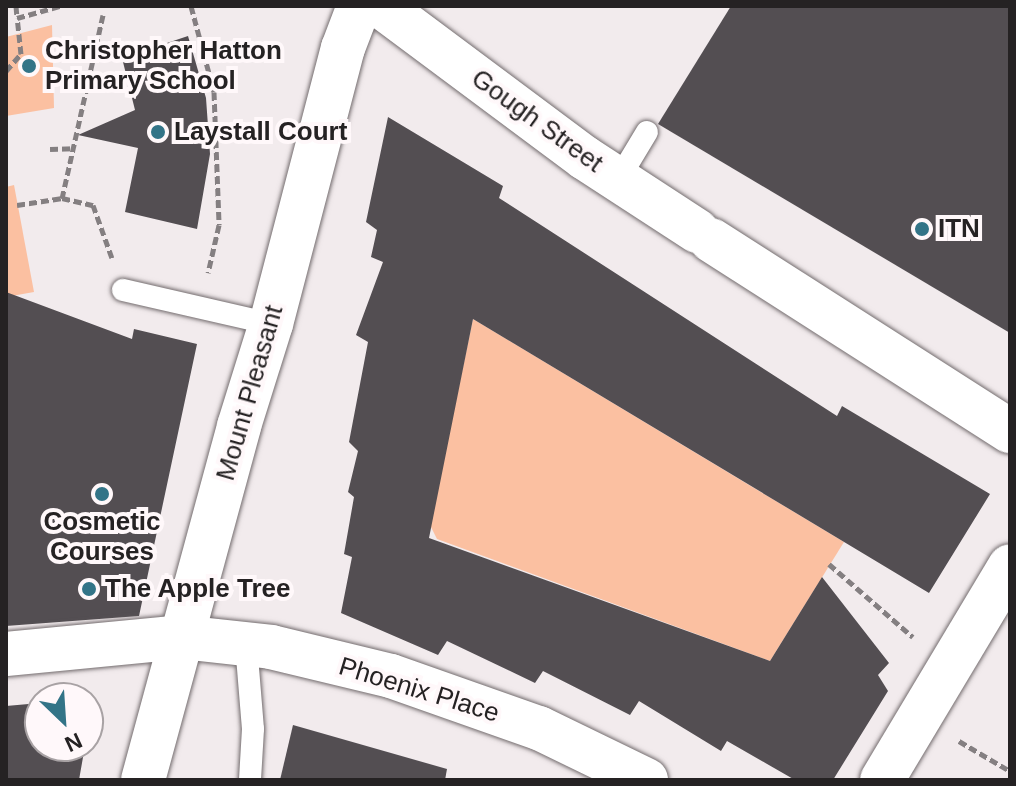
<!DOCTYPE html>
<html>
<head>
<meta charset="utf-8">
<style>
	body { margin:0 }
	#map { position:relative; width:1016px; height:786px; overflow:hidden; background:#f2ebed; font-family:Helvetica,sans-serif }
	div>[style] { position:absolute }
	.green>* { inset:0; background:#fbc0a1 }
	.building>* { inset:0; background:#534e52 }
	.path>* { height:5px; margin-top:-2.5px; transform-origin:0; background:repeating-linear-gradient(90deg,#847f81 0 8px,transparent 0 12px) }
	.roads { filter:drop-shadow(0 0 2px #736c6e) drop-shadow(0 0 2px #736c6e) }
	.lane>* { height:22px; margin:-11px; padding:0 11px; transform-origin:11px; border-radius:11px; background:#fff }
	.street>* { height:44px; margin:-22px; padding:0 22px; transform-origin:22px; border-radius:22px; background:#fff }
	.dots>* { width:22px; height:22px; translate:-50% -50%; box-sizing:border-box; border:4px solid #fff8fa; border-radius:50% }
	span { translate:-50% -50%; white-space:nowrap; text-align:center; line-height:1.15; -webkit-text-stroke:8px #fff8fa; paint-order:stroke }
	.poi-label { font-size:26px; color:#252223; font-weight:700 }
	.left { translate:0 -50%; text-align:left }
	.street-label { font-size:26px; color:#252223 }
	.frame { position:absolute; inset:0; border:8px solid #252223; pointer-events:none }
	.north { position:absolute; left:24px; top:682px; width:80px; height:80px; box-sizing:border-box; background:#fff8fa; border:2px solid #a8a2a4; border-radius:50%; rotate:155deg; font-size:22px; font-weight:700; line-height:32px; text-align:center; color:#252223 }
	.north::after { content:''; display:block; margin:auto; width:28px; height:36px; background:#337487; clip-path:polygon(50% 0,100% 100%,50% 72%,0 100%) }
</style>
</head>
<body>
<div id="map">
	<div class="green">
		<i style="clip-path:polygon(52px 25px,54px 108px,6px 116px,6px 37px)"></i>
		<i style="clip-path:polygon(14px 185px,34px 292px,6px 297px,6px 187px)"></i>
		<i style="clip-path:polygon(473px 319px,844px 542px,770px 661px,437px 539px,430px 525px)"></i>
	</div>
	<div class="building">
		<i style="clip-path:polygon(731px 6px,1010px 6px,1010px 333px,658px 124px)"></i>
		<i style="clip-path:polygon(188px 36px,206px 98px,210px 154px,197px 229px,125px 212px,138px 148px,78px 135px,135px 110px,122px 58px)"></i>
		<i style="clip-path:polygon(388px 117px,503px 186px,499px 198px,837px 416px,842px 406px,990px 494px,929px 593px,473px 319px,429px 538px,770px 661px,822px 577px,889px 663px,878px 675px,888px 691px,833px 780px,795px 780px,727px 741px,721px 751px,639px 701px,630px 715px,543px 671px,535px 683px,447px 641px,438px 655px,341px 613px,352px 557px,344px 554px,354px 497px,348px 492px,358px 451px,349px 442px,368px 342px,356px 335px,383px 262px,371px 257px,377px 230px,366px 222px)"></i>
		<i style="clip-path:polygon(6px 292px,132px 339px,134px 329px,197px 344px,139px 616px,6px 626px)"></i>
		<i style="clip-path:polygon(40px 703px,40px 746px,85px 746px,79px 780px,6px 780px,6px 706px)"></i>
		<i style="clip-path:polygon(293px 725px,447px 769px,445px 780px,280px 780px)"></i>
	</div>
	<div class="path">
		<i style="left:16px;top:6px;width:12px;rotate:85deg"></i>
		<i style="left:17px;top:18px;width:45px;rotate:-15.6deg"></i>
		<i style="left:191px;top:6px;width:89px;rotate:75deg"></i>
		<i style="left:214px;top:92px;width:133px;rotate:87.8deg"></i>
		<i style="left:219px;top:225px;width:49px;rotate:102.9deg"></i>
		<i style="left:103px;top:15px;width:188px;rotate:102.6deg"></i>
		<i style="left:62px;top:198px;width:32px;rotate:13deg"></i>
		<i style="left:93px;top:205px;width:56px;rotate:70.3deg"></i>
		<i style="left:6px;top:71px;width:23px;rotate:-49deg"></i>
		<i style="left:21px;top:54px;width:36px;rotate:-96deg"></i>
		<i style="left:50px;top:149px;width:24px;rotate:-2deg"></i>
		<i style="left:17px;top:205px;width:46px;rotate:-8.8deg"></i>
		<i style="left:829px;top:564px;width:111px;rotate:41deg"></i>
		<i style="left:959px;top:741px;width:59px;rotate:30.5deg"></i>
	</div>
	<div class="roads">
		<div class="lane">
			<i style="left:618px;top:180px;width:56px;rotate:-58.9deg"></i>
			<i style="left:123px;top:290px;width:152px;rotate:12.9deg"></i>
			<i style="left:246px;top:644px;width:85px;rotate:85.3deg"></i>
			<i style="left:253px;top:729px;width:51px;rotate:93.4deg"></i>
		</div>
		<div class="street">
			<i style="left:381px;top:6px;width:254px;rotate:36.7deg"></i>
			<i style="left:585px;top:158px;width:134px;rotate:33.1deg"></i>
			<i style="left:711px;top:240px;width:355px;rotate:32.6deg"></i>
			<i style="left:6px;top:654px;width:176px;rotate:-5.5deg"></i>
			<i style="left:181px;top:637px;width:91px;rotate:6.3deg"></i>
			<i style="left:271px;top:647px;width:123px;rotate:13.6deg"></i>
			<i style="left:391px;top:676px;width:157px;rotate:19.4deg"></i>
			<i style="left:539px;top:728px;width:119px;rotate:25.9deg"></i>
			<i style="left:143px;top:780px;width:367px;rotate:-74.8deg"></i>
			<i style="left:239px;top:426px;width:107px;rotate:-72.6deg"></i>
			<i style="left:271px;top:324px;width:285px;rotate:-75.4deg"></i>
			<i style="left:343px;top:48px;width:45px;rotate:-69.1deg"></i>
			<i style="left:882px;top:780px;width:249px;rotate:-59.1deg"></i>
		</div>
	</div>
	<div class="dots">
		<i style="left:29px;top:66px;background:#337487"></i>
		<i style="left:158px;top:132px;background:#337487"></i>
		<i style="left:922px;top:229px;background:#337487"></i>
		<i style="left:102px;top:494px;background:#337487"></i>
		<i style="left:89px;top:589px;background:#337487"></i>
	</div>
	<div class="poi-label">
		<span class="left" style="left:45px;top:66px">Christopher Hatton<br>Primary School</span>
		<span class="left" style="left:174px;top:132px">Laystall Court</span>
		<span class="left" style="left:938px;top:229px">ITN</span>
		<span style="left:102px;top:537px">Cosmetic<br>Courses</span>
		<span class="left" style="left:105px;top:589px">The Apple Tree</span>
	</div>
	<div class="street-label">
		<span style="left:537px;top:121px;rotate:36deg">Gough Street</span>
		<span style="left:250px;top:393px;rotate:-74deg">Mount Pleasant</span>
		<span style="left:419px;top:690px;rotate:17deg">Phoenix Place</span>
	</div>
	<div class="frame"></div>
	<div class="north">N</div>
</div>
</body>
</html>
